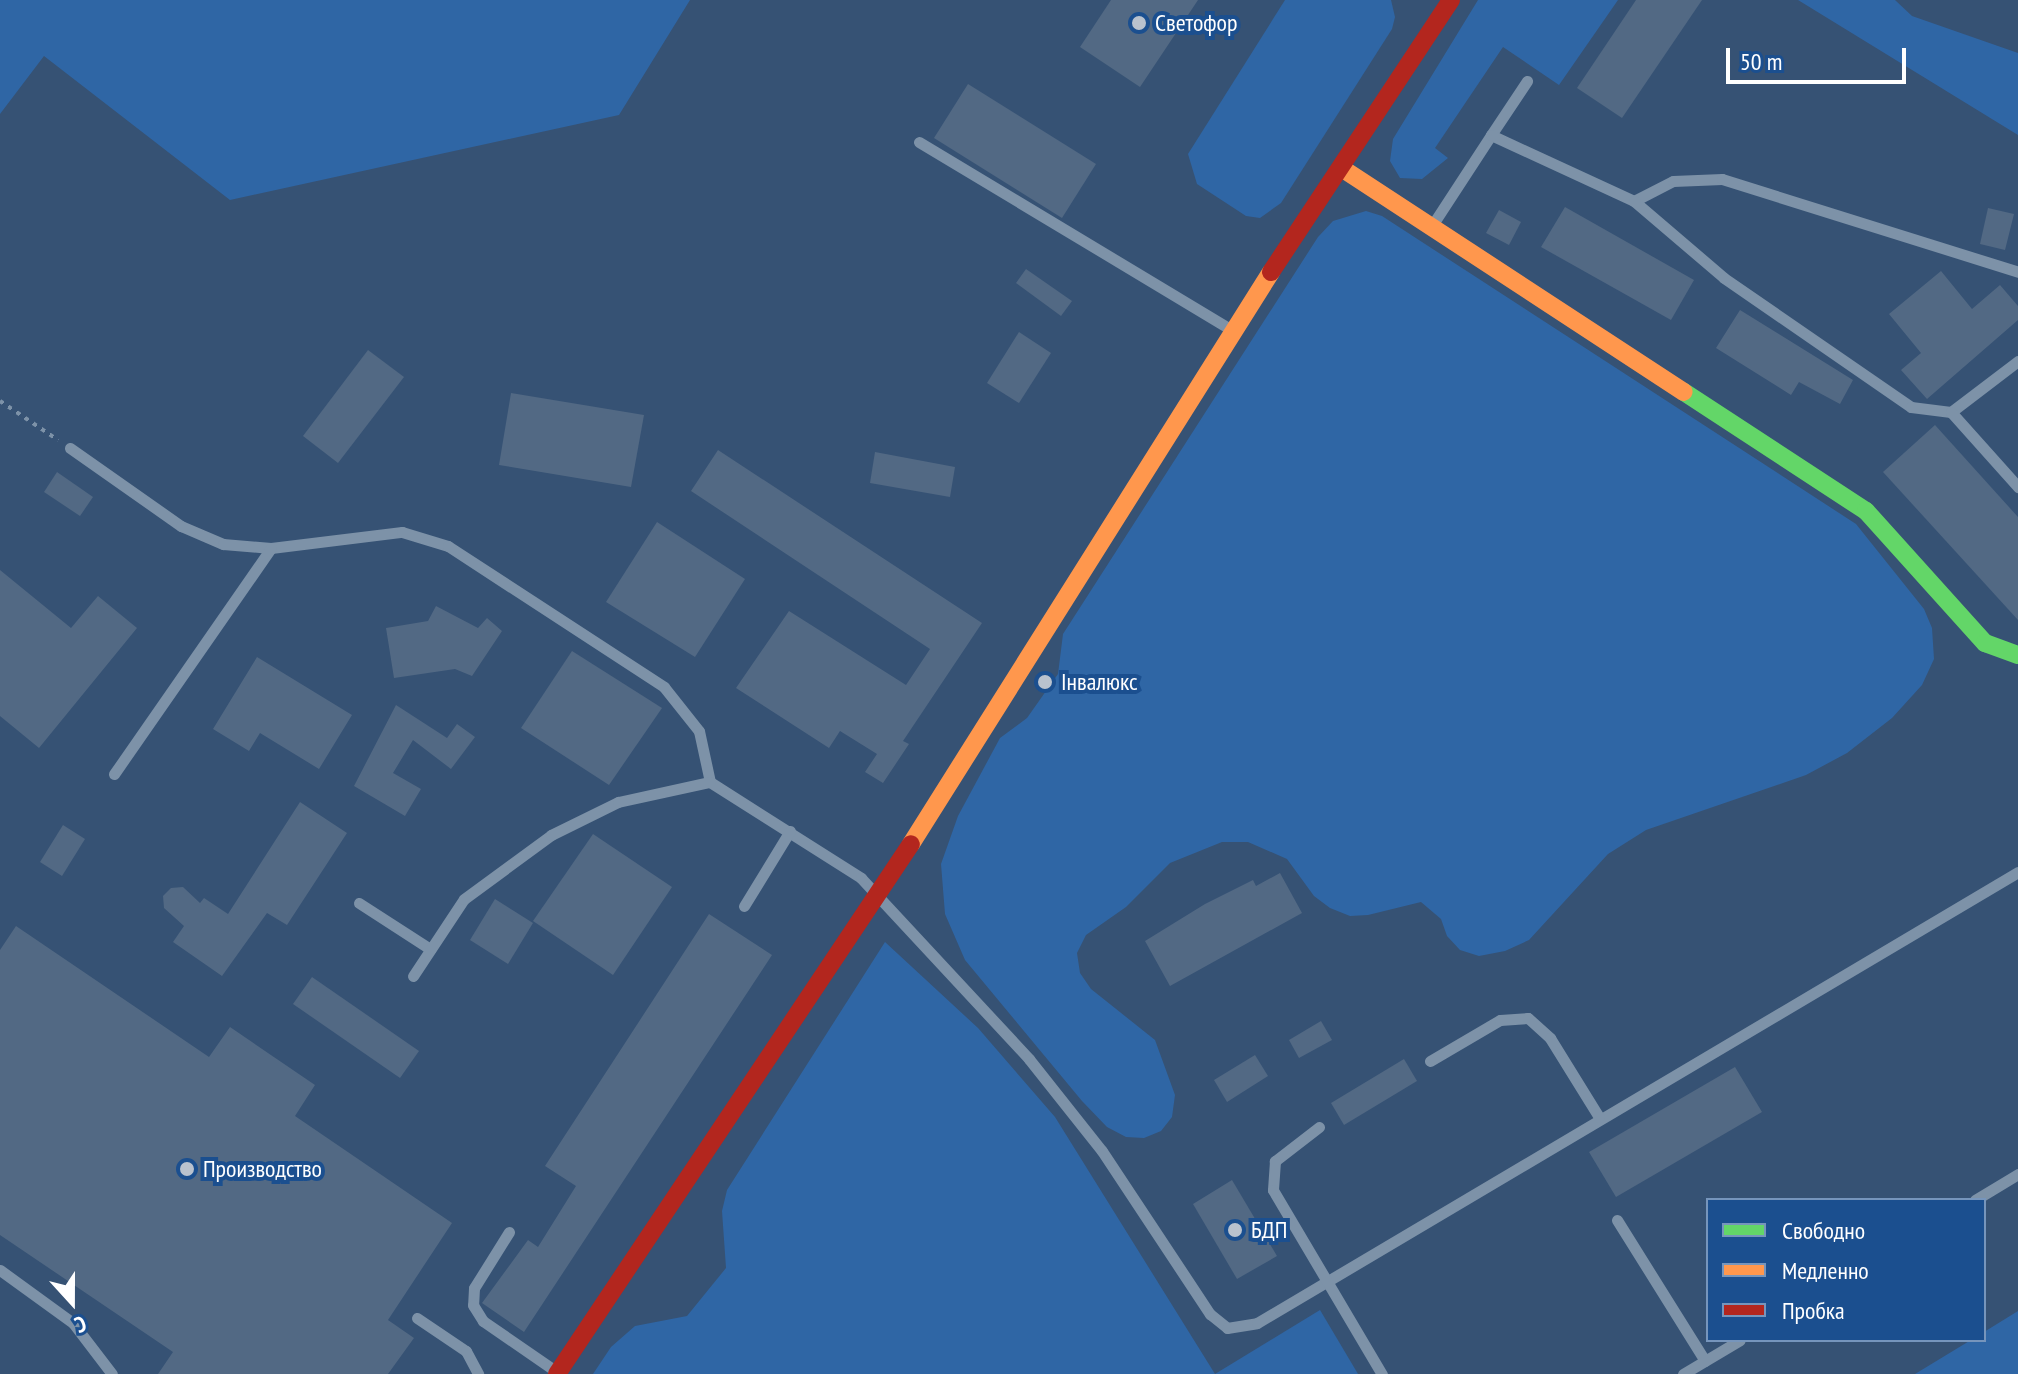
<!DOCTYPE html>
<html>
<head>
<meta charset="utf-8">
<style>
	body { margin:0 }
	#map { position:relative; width:2018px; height:1374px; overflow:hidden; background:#365274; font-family:"PT Sans Narrow",sans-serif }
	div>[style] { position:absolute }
	.green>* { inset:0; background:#2f66a5 }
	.building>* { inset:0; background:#526984 }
	.path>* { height:4px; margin-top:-2px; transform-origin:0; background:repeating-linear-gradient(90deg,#7d92a8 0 4px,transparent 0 10px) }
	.lane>* { height:11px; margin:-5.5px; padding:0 5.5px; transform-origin:5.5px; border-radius:5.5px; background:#7d92a8 }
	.fast>* { height:18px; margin:-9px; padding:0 9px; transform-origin:9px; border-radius:9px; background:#63d668 }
	.slow>* { height:18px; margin:-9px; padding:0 9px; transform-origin:9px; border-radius:9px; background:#ff974d }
	.jam>* { height:18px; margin:-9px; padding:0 9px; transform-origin:9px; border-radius:9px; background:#b3261e }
	.dots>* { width:22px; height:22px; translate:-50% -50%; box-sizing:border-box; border:4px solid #1b4f8f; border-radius:50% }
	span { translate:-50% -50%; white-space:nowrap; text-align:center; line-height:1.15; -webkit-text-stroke:8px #1b4f8f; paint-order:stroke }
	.poi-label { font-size:24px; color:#fff }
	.left { translate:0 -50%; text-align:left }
	.legend { position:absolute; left:1706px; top:1198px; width:280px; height:144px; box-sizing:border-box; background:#1b4f8f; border:2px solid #7695bc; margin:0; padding:10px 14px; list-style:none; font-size:24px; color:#fff }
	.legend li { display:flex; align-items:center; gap:16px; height:40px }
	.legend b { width:40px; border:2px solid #7695bc }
	.north { position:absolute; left:32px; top:1262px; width:80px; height:80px; -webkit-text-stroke:6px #1b4f8f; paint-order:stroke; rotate:159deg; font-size:22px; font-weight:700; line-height:32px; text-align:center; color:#fff }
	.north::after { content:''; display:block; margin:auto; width:28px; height:36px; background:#fff; clip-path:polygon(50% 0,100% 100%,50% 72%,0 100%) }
	.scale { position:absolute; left:1726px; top:48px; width:180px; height:36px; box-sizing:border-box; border:4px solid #fff; border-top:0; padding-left:10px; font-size:24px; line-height:28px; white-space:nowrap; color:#fff; -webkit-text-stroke:6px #1b4f8f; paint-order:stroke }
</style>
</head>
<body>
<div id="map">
	<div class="green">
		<i style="clip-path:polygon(0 0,690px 0,619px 115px,230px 200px,44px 56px,0 114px)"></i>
		<i style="clip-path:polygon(1285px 0,1391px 0,1395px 17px,1392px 29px,1281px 203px,1260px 218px,1246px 216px,1197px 184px,1188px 154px)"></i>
		<i style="clip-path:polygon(1478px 0,1618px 0,1559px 85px,1503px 47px,1435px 148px,1448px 158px,1422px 179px,1400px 178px,1390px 161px,1393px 139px)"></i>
		<i style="clip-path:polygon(1798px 0,1895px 0,1912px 16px,2018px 53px,2018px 135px)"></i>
		<i style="clip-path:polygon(1366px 211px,1382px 216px,1856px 524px,1924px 609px,1932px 628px,1934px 659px,1922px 685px,1892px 718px,1847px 753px,1806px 775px,1646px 830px,1608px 854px,1529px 940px,1505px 951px,1479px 956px,1460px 950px,1447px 936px,1441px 919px,1421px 902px,1368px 915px,1350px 916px,1330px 908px,1314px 896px,1287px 859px,1248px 842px,1222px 842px,1170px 863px,1126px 907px,1086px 935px,1077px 953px,1080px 973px,1091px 989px,1155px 1040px,1175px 1095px,1172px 1117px,1161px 1131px,1144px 1138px,1126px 1137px,1107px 1127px,1082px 1101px,965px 960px,945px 914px,941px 864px,958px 816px,1000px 738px,1027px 718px,1058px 674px,1063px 634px,1318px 237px,1333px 221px)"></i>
		<i style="clip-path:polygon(885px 942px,978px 1028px,1055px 1117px,1215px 1374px,593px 1374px,611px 1347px,635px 1326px,687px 1316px,726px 1268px,722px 1211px,727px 1190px)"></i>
		<i style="clip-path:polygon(1320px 1310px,1358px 1374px,1215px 1374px)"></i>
		<i style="clip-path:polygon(2018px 1311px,2018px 1374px,1915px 1374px,1971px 1340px,1984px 1340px,1984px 1332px)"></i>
	</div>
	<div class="building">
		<i style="clip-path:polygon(1111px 0,1198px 0,1140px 87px,1080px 47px)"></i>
		<i style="clip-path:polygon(1636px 0,1702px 0,1622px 118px,1577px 88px)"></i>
		<i style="clip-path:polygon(968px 84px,1096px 164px,1062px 218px,934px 138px)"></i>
		<i style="clip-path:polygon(1565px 207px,1694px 280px,1671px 320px,1541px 247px)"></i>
		<i style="clip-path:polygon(1988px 208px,2014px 214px,2005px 250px,1980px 244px)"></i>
		<i style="clip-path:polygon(1499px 210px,1521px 222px,1509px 245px,1486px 233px)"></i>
		<i style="clip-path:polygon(1026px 269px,1072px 301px,1061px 316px,1016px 283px)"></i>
		<i style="clip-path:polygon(1941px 271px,1972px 309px,2000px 285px,2018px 306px,2018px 320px,1927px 399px,1901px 370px,1921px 353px,1889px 314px)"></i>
		<i style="clip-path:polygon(1740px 310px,1853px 380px,1840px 404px,1799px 382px,1791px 395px,1716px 348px)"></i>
		<i style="clip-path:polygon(1019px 332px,1051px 353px,1019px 403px,987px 383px)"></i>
		<i style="clip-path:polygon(368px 350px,404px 377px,338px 463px,303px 436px)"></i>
		<i style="clip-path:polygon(511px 393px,644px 415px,631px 487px,499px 465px)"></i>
		<i style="clip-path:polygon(1935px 425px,2018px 517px,2018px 620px,1883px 472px)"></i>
		<i style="clip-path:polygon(718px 450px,982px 623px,903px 741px,909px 744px,883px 783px,865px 772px,877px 754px,840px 731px,829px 748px,736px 688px,789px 611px,906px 685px,930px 649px,691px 491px)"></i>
		<i style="clip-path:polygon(875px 452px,955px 467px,950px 497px,870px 483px)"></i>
		<i style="clip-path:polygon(57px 472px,93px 497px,80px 516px,44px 492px)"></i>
		<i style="clip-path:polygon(657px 522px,745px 579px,695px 657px,606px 602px)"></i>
		<i style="clip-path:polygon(0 570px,71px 628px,98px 596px,137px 628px,39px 748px,0 716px)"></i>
		<i style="clip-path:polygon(436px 606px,478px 628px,487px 618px,502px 631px,472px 676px,455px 669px,394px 678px,386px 628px,428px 621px)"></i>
		<i style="clip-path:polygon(572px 651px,662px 708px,609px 785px,521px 728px)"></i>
		<i style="clip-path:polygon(257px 657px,352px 715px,319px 769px,260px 733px,249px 751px,213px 729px)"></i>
		<i style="clip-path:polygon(396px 705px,447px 738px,457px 724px,475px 737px,451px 769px,413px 740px,393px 773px,421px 789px,405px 816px,354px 786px)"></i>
		<i style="clip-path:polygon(300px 802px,347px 833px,287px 925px,267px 913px,222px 976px,173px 942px,184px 926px,164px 908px,163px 896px,171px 888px,183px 887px,200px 903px,204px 898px,228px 914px)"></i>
		<i style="clip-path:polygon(63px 825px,85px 839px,62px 876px,40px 862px)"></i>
		<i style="clip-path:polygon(593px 834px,672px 887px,613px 975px,533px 921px)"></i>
		<i style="clip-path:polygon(1280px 873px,1302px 913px,1170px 986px,1145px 941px,1205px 904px,1253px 880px,1256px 886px)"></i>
		<i style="clip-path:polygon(495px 899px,533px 923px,508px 964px,470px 940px)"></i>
		<i style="clip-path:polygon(709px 914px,772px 955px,524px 1332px,482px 1303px,528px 1240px,538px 1247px,576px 1186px,545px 1166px)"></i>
		<i style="clip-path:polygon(16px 926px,209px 1057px,230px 1027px,315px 1085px,295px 1116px,452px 1223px,388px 1320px,414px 1338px,388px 1374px,158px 1374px,173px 1352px,0 1235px,0 950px)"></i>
		<i style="clip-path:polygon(312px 977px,419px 1051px,400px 1078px,293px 1004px)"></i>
		<i style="clip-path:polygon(1321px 1021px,1332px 1040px,1299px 1058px,1289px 1040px)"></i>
		<i style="clip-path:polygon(1255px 1055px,1268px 1076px,1227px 1102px,1214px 1080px)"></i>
		<i style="clip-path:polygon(1404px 1059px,1417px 1081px,1344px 1125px,1331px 1103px)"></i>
		<i style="clip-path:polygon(1735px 1067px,1762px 1112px,1616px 1197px,1589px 1152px)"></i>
		<i style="clip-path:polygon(1232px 1180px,1277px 1256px,1237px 1279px,1193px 1204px)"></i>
	</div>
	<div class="path">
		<i style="left:0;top:401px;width:70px;rotate:33.9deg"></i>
	</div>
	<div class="lane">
		<i style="left:1491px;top:135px;width:65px;rotate:-56.3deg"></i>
		<i style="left:919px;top:142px;width:361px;rotate:31deg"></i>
		<i style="left:1634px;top:201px;width:44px;rotate:-27.1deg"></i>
		<i style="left:1673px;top:181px;width:49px;rotate:-2.3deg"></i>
		<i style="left:1722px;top:179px;width:310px;rotate:17.4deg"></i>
		<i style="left:1433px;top:224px;width:106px;rotate:-56.9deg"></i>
		<i style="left:1491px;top:135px;width:157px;rotate:24.8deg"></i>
		<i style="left:1634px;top:201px;width:118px;rotate:40.5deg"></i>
		<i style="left:1724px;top:278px;width:227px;rotate:34.6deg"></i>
		<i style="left:1911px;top:407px;width:40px;rotate:7.1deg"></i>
		<i style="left:1951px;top:412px;width:84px;rotate:-37.3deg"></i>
		<i style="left:1951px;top:412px;width:101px;rotate:48.2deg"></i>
		<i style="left:70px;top:448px;width:136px;rotate:35.1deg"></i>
		<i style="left:181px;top:526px;width:46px;rotate:23.2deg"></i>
		<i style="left:223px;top:544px;width:48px;rotate:4.8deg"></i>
		<i style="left:271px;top:548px;width:132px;rotate:-7deg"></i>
		<i style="left:402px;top:532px;width:48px;rotate:16.9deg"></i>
		<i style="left:448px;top:546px;width:258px;rotate:33.1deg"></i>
		<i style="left:664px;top:687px;width:56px;rotate:51.5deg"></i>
		<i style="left:699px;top:731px;width:52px;rotate:77.8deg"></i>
		<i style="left:710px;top:782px;width:179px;rotate:32.4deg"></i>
		<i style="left:861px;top:878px;width:247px;rotate:47.1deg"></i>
		<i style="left:1029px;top:1059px;width:117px;rotate:51.6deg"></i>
		<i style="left:1102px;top:1151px;width:196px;rotate:56.5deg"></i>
		<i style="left:1210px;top:1314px;width:22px;rotate:39deg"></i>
		<i style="left:1227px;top:1328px;width:30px;rotate:-9deg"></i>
		<i style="left:1257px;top:1323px;width:885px;rotate:-30.65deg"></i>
		<i style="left:114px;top:774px;width:275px;rotate:-55.2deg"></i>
		<i style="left:359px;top:903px;width:85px;rotate:32.9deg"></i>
		<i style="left:744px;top:906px;width:88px;rotate:-58.5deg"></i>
		<i style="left:413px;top:976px;width:92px;rotate:-56.5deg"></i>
		<i style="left:464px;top:899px;width:108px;rotate:-36.3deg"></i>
		<i style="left:551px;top:835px;width:75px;rotate:-26.2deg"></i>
		<i style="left:618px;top:802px;width:94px;rotate:-12.3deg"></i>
		<i style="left:1430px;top:1061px;width:81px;rotate:-30.4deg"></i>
		<i style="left:1500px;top:1020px;width:28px;rotate:-4deg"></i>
		<i style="left:1528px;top:1018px;width:30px;rotate:42deg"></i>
		<i style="left:1550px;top:1038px;width:93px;rotate:58.2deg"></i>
		<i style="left:1319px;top:1127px;width:56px;rotate:142.3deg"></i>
		<i style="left:1275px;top:1161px;width:29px;rotate:94deg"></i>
		<i style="left:1273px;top:1190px;width:214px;rotate:59.4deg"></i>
		<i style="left:1975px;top:1200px;width:50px;rotate:-31.2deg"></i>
		<i style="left:1617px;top:1220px;width:166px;rotate:58deg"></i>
		<i style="left:509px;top:1232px;width:66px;rotate:122deg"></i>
		<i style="left:474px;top:1288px;width:17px;rotate:93deg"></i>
		<i style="left:473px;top:1305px;width:19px;rotate:58deg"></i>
		<i style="left:483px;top:1321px;width:86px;rotate:34.6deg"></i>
		<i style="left:0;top:1270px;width:90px;rotate:36deg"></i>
		<i style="left:73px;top:1323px;width:64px;rotate:52.6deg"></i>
		<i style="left:417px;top:1318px;width:59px;rotate:34deg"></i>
		<i style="left:466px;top:1351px;width:26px;rotate:62deg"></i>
		<i style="left:1683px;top:1374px;width:66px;rotate:-30.8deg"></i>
	</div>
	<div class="fast">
		<i style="left:1684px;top:392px;width:217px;rotate:33.2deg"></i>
		<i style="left:1866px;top:511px;width:178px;rotate:48deg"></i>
		<i style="left:1985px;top:643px;width:35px;rotate:20deg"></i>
	</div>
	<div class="slow">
		<i style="left:1343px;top:169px;width:407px;rotate:33.2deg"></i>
		<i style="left:911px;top:844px;width:676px;rotate:-57.81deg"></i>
	</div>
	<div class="jam">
		<i style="left:1271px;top:272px;width:326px;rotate:-56.5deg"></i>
		<i style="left:557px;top:1374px;width:637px;rotate:-56.26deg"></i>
	</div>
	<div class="dots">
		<i style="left:1139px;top:23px;background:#b9c2ce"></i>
		<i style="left:1045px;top:682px;background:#b9c2ce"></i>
		<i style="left:187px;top:1169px;background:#b9c2ce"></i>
		<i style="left:1235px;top:1230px;background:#b9c2ce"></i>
	</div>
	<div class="poi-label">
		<span class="left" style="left:1155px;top:23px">Светофор</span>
		<span class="left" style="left:1061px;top:682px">Інвалюкс</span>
		<span class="left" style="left:203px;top:1169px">Производство</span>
		<span class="left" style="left:1251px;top:1230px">БДП</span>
	</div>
	<ul class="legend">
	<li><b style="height:10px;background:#63d668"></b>Свободно</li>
	<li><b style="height:10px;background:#ff974d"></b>Медленно</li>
	<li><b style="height:10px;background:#b3261e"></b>Пробка</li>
	</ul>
	<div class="north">С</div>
	<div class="scale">50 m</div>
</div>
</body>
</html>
